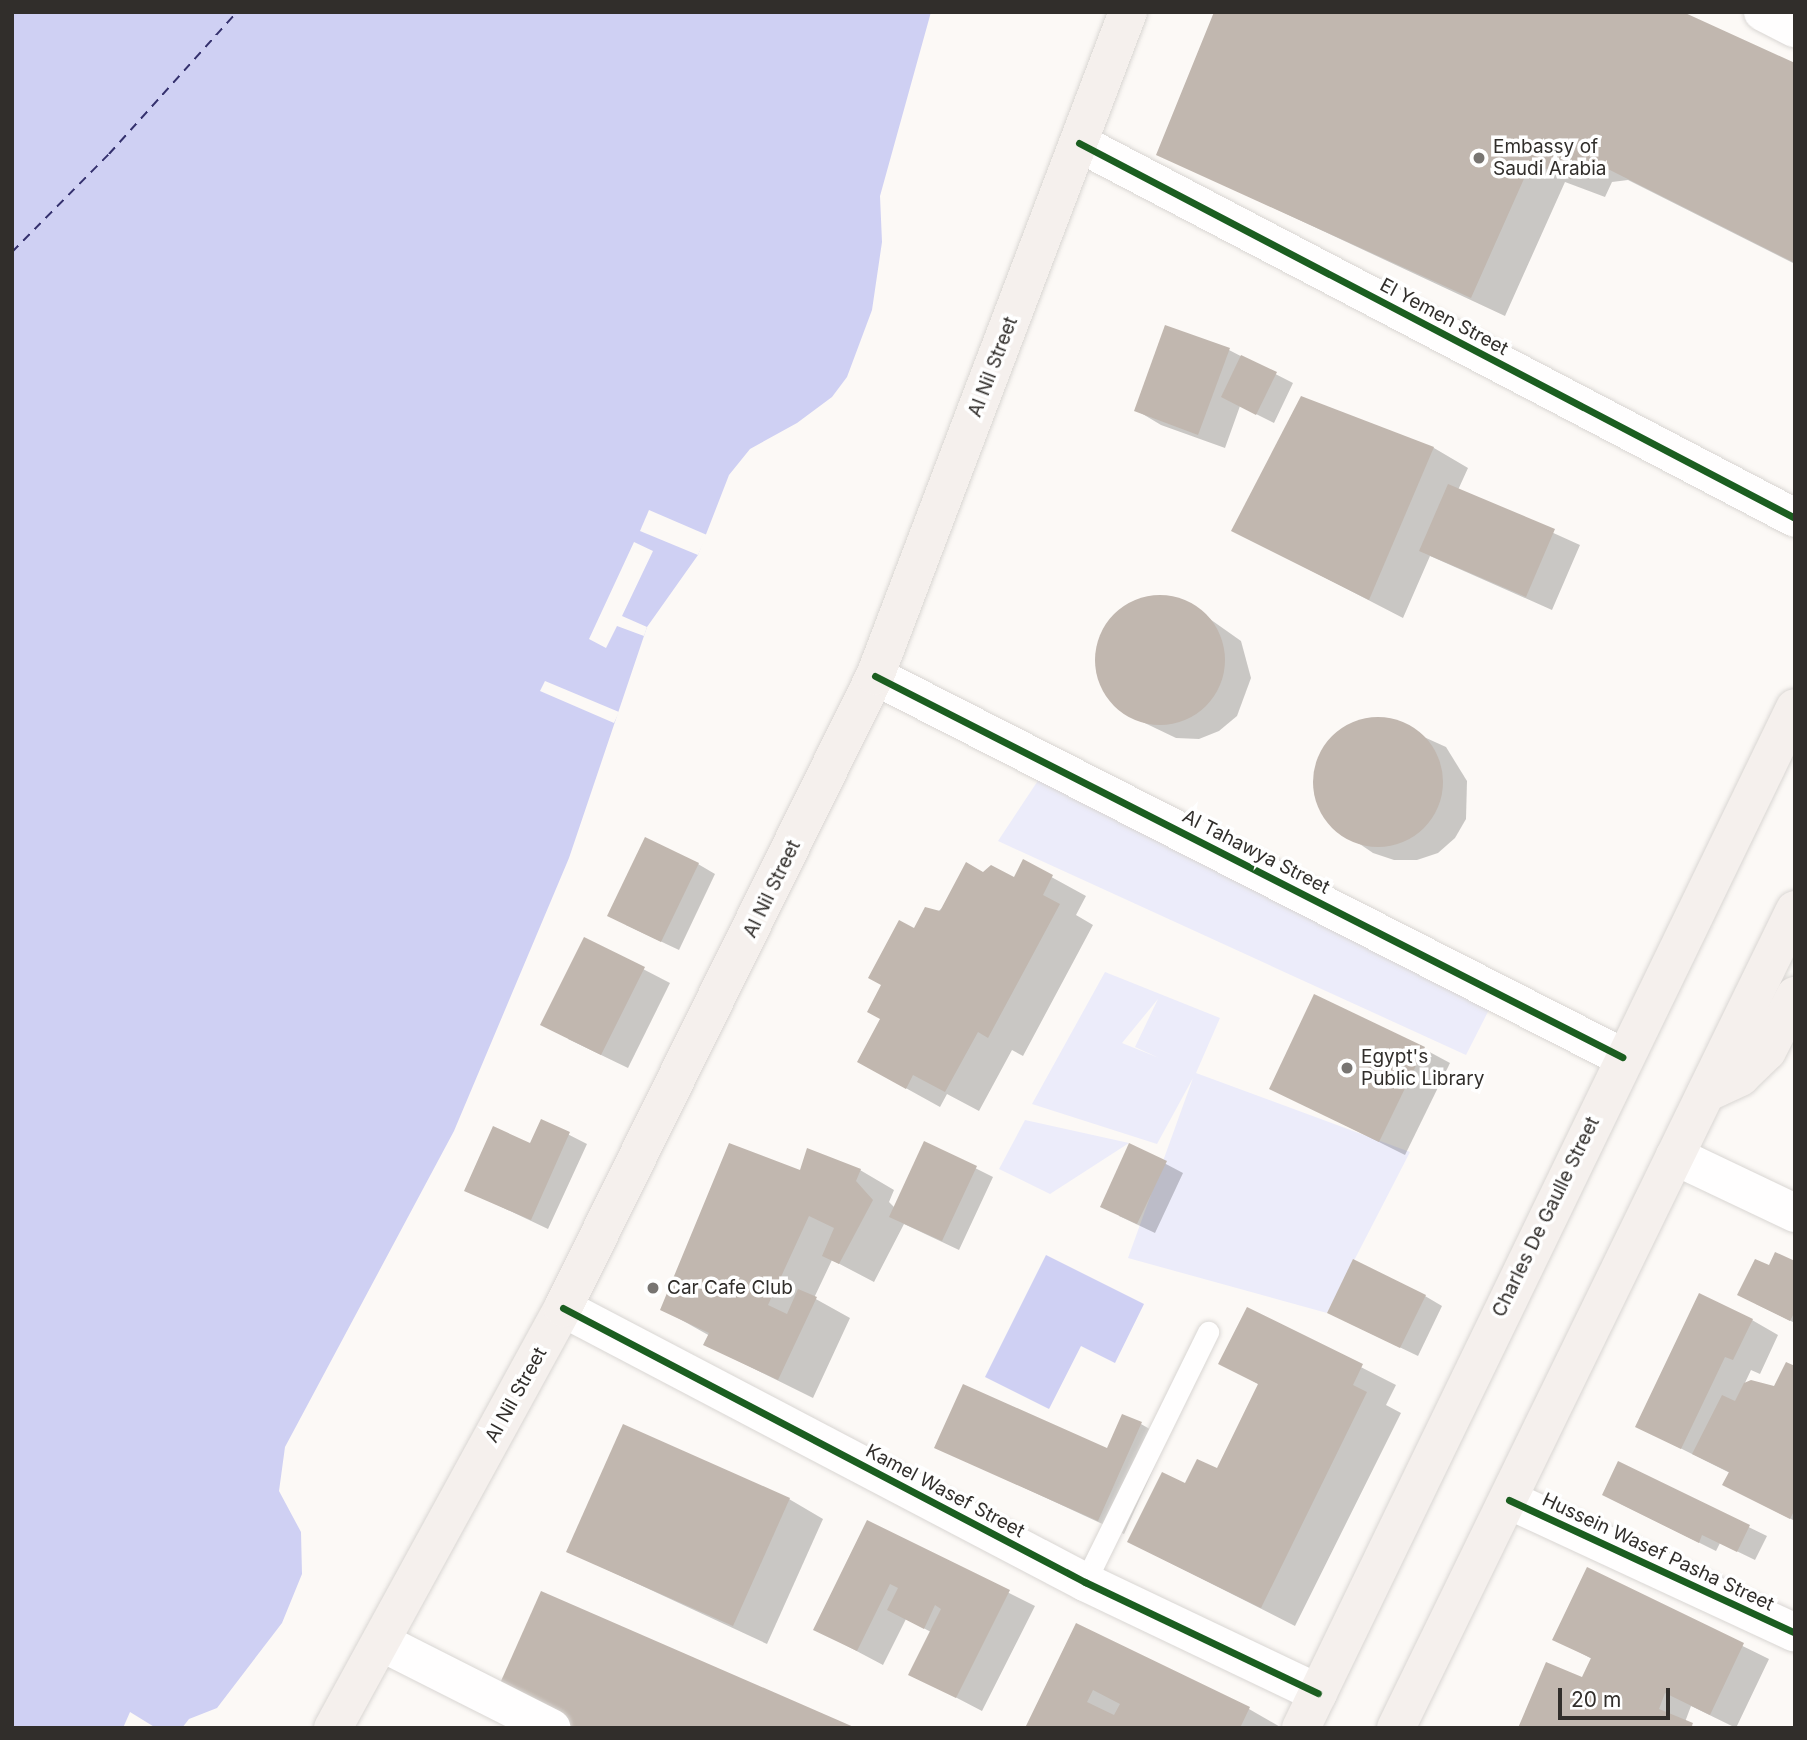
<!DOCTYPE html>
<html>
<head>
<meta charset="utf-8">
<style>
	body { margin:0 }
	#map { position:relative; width:1807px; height:1740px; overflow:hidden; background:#fcf9f6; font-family:Inter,sans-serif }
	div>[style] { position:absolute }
	.green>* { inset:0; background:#ececfa }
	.water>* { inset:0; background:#cfd0f3 }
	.pier>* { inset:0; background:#fcf9f6 }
	.shadow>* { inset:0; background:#0003 }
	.ferry>* { height:2px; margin-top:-1px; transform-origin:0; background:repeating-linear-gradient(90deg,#34306d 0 9px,transparent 0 16px) }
	.building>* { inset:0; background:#c1b7af }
	.round { border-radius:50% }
	.roads { filter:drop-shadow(0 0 2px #d9d6d3) drop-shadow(0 0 2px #d9d6d3) }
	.service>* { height:21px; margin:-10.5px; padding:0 10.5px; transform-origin:10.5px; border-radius:10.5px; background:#fffefe }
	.minor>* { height:38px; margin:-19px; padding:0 19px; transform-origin:19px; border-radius:19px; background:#fffefe }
	.primary>* { height:38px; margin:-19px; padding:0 19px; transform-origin:19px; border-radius:19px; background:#f5f0ed }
	.cycleway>* { height:7px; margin:-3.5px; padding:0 3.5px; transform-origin:3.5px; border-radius:3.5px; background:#1b5e20 }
	.dots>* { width:19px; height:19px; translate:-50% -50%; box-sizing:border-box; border:4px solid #fff; border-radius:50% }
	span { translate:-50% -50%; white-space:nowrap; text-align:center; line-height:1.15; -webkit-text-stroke:7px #fff; paint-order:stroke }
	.poi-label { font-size:19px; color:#312e2b }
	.left { translate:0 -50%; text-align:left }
	.street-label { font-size:19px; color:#312e2b }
	.frame { position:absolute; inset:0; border:14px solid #312e2b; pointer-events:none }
	.scale { position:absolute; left:1558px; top:1688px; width:112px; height:32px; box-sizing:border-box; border:4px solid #312e2b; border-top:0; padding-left:9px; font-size:21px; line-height:24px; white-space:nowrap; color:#312e2b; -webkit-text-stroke:5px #fff; paint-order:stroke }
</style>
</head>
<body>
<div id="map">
	<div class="green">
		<i style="clip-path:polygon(1039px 779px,1495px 998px,1466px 1055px,998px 841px)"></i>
		<i style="clip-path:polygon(evenodd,1105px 972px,1220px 1018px,1196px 1073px,1410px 1152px,1327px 1313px,1128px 1258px,1193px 1078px,1157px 1144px,1032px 1104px,1105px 972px,1158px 999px,1135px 1047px,1159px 1058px,1122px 1043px,1158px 999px)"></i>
		<i style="clip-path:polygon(1025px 1120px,1129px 1143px,1050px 1194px,999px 1169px)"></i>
	</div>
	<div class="water">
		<i style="clip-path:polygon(12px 12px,931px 12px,880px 196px,882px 242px,872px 310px,847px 377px,832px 397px,797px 423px,750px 449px,729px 475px,698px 555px,647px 627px,569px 858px,454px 1131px,285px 1447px,279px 1491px,301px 1532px,302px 1574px,282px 1623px,217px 1708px,189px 1719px,182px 1728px,12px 1728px)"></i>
		<i style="clip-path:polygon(1046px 1255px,1144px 1304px,1115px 1363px,1081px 1346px,1049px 1409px,985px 1377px)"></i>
	</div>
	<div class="pier">
		<i style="clip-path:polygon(649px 510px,707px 535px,698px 555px,640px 531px)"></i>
		<i style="clip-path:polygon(634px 542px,653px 551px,622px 616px,647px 627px,644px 636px,617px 626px,606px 648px,589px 639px)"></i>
		<i style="clip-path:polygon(545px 681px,619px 712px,614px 723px,540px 691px)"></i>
		<i style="clip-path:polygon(130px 1712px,156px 1728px,123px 1728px)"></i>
	</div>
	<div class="shadow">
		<i style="clip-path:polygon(1795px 69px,1795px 264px,1628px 180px,1612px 182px,1605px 197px,1565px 182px,1505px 316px,1158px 154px)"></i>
		<i style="clip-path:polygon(1166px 327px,1229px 350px,1293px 383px,1274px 423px,1240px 406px,1225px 448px,1161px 425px,1136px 410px)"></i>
		<i style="clip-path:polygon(1302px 398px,1434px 448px,1468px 468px,1458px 490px,1580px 545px,1552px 610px,1430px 556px,1403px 618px,1233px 530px)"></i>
		<i style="clip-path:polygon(1164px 596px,1183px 600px,1241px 641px,1251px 678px,1237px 716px,1219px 731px,1199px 739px,1176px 738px,1128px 715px,1111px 701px,1100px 682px,1096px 660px,1100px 638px,1111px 619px,1126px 606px)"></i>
		<i style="clip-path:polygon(1382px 718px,1446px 747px,1467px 781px,1466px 819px,1455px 838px,1438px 853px,1417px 860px,1394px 860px,1373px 853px,1329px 823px,1318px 804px,1314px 782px,1318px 760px,1329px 741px,1362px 720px)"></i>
		<i style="clip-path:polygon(1024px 862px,1086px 896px,1076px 915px,1093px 925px,1023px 1056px,1012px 1050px,979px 1111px,947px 1094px,940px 1107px,893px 1081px,883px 1019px,884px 985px,914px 931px,984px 874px,1015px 879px)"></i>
		<i style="clip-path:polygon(698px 864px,715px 874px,679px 950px,626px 925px)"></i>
		<i style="clip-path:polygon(585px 939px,670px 983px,628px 1068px,568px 1039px)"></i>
		<i style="clip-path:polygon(1424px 1049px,1450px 1063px,1405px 1155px,1271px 1088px)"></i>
		<i style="clip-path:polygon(542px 1121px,587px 1144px,548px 1229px,466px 1190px,531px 1145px)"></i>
		<i style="clip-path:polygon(925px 1143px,993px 1177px,959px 1250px,904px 1224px,874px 1282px,832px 1260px,814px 1298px,850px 1318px,813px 1398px,706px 1345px,710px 1336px,662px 1309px,801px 1173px,860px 1170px,894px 1190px,889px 1202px,895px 1208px)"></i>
		<i style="clip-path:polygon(1130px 1145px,1183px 1173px,1155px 1233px,1119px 1216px)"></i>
		<i style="clip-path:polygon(1795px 1263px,1795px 1323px,1756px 1304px)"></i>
		<i style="clip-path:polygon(1425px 1296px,1442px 1306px,1418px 1356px,1347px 1322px)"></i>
		<i style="clip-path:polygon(1247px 1309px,1396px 1385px,1386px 1405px,1401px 1413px,1295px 1626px,1129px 1542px,1186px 1485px,1217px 1471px,1260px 1385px,1221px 1363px)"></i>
		<i style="clip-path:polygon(1752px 1320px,1778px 1335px,1760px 1374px,1751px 1370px,1744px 1385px,1775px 1389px,1795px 1368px,1795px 1521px,1724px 1485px,1730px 1473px,1638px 1427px)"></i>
		<i style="clip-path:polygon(1141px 1424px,1167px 1439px,1124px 1534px,936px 1447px,1108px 1450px)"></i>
		<i style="clip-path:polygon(1619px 1464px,1767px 1536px,1755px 1560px,1720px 1543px,1716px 1551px,1621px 1504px)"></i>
		<i style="clip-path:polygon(789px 1499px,823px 1519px,767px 1644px,569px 1552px)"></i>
		<i style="clip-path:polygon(868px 1522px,1035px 1606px,982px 1711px,911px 1674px,931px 1632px,906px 1619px,883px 1665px,815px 1629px)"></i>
		<i style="clip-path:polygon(1588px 1570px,1769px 1659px,1736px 1728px,1691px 1706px,1685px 1722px,1697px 1728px,1520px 1728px,1583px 1679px,1592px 1659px,1555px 1639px)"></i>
		<i style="clip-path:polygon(1077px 1625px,1249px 1709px,1282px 1728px,1028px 1728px)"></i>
	</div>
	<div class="ferry">
		<i style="left:12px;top:252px;width:138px;rotate:-45.3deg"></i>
		<i style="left:109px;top:154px;width:191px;rotate:-48deg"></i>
	</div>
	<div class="building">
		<i style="clip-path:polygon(1214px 12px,1683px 12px,1795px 63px,1795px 263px,1592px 161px,1577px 163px,1571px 179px,1531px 163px,1471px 298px,1156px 155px)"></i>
		<i style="clip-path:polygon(1165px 325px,1230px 348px,1198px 435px,1134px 411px)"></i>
		<i style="clip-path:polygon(1241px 355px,1277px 372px,1256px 415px,1221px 397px)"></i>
		<i style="clip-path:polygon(1301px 396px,1434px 447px,1369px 600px,1231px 531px)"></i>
		<i style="clip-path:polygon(1448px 484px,1555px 529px,1526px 597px,1419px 551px)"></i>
		<i class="round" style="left:1095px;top:595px;width:130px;height:130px"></i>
		<i class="round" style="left:1313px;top:717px;width:130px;height:130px"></i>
		<i style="clip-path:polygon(645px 837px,699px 863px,661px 942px,607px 916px)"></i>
		<i style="clip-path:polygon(1023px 859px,1053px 875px,1043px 895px,1060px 904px,988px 1038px,978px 1032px,945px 1092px,913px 1075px,906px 1089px,857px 1062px,880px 1019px,867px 1012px,881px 985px,868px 978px,899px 920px,914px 928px,925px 907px,940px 911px,966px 862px,983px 872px,991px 865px,1014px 877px)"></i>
		<i style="clip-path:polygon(584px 937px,645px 967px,601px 1055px,540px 1025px)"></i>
		<i style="clip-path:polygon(1314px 994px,1425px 1047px,1379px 1142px,1269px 1089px)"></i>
		<i style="clip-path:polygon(541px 1119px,570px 1132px,531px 1220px,464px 1191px,493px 1126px,530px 1143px)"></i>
		<i style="clip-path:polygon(924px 1141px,977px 1166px,942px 1241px,889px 1217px)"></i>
		<i style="clip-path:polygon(729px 1143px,800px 1170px,807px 1148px,861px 1169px,856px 1181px,873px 1200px,839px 1264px,822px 1256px,834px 1228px,809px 1216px,768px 1305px,787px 1314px,798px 1289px,817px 1297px,778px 1380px,703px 1345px,709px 1333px,660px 1310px)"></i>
		<i style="clip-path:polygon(1129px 1143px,1167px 1161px,1137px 1224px,1100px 1207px)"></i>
		<i style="clip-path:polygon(1775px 1252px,1795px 1261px,1795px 1311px,1790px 1321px,1737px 1295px,1755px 1259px,1769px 1265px)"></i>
		<i style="clip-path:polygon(1353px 1259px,1426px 1295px,1400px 1348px,1327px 1313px)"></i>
		<i style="clip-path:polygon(1699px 1293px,1753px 1319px,1733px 1360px,1725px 1357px,1681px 1449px,1635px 1427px)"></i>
		<i style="clip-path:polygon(1247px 1307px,1363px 1364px,1353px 1385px,1367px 1392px,1261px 1608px,1127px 1542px,1162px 1472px,1185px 1483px,1197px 1459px,1217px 1468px,1258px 1384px,1218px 1364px)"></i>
		<i style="clip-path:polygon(1786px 1362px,1795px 1366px,1795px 1509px,1790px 1519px,1722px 1485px,1729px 1472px,1692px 1454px,1722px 1395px,1735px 1401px,1744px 1383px,1751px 1380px,1774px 1386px)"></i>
		<i style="clip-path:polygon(963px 1384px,1107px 1448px,1122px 1414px,1142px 1422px,1098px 1521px,934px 1448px)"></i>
		<i style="clip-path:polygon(623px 1424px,790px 1498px,733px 1626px,566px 1552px)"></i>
		<i style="clip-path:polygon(1618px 1461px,1750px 1525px,1737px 1552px,1702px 1535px,1699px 1543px,1602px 1495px)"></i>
		<i style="clip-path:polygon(867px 1520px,1010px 1590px,956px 1698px,908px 1675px,941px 1609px,935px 1605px,924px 1629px,887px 1610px,898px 1588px,890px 1584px,857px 1651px,813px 1630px)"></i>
		<i style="clip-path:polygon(1587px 1567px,1744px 1643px,1710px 1715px,1665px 1693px,1659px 1709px,1693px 1723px,1691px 1728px,1518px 1728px,1546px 1662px,1582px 1677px,1591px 1658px,1552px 1640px)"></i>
		<i style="clip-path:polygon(541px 1591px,856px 1728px,533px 1728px,489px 1708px)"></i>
		<i style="clip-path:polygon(evenodd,1076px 1623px,1250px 1707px,1240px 1728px,1025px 1728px,1076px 1623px,1093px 1690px,1120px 1704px,1114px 1715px,1087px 1702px,1093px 1690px)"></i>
	</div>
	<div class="roads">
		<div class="service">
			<i style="left:1085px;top:1582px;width:279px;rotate:-63.8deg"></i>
		</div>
		<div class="minor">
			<i style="left:1763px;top:12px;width:36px;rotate:27deg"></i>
			<i style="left:1079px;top:143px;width:808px;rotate:27.64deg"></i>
			<i style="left:875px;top:676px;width:839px;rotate:27.02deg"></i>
			<i style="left:1675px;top:1156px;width:133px;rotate:25.4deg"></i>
			<i style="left:563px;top:1308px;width:590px;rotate:27.7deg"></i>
			<i style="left:1085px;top:1582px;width:258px;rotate:25.5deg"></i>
			<i style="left:1509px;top:1500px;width:315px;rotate:24.9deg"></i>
			<i style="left:381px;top:1642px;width:191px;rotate:26.8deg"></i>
		</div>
		<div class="primary">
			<i style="left:1706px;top:1093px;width:38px;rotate:-25deg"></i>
			<i style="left:1740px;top:1077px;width:37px;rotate:-44deg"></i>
			<i style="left:1767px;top:1051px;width:62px;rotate:-63deg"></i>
			<i style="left:333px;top:1728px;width:479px;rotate:-61.3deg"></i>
			<i style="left:563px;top:1308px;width:705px;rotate:-63.73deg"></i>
			<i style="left:875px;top:676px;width:711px;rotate:-69.14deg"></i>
			<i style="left:1301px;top:1728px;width:1133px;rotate:-64.16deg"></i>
			<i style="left:1396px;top:1728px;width:910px;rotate:-64deg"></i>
		</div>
	</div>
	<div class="cycleway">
		<i style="left:1079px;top:143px;width:808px;rotate:27.64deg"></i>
		<i style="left:875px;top:676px;width:839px;rotate:27.02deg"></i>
		<i style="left:563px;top:1308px;width:590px;rotate:27.7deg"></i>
		<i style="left:1085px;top:1582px;width:258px;rotate:25.5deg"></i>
		<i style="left:1509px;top:1500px;width:315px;rotate:24.9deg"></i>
	</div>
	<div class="dots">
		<i style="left:1479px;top:158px;background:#787572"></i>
		<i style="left:1347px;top:1068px;background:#787572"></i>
		<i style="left:653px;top:1288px;background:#787572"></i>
	</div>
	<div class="poi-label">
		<span class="left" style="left:1493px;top:158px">Embassy of<br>Saudi Arabia</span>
		<span class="left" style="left:1361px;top:1068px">Egypt's<br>Public Library</span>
		<span class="left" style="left:667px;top:1288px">Car Cafe Club</span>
	</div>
	<div class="street-label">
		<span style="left:1444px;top:317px;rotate:28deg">El Yemen Street</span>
		<span style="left:993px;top:367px;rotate:-69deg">Al Nil Street</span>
		<span style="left:1256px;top:852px;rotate:27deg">Al Tahawya Street</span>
		<span style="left:772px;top:889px;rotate:-64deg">Al Nil Street</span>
		<span style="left:1546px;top:1217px;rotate:-64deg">Charles De Gaulle Street</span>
		<span style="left:516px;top:1395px;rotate:-61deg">Al Nil Street</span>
		<span style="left:945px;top:1491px;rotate:28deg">Kamel Wasef Street</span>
		<span style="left:1658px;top:1552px;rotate:25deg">Hussein Wasef Pasha Street</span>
	</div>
	<div class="frame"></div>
	<div class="scale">20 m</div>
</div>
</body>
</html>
